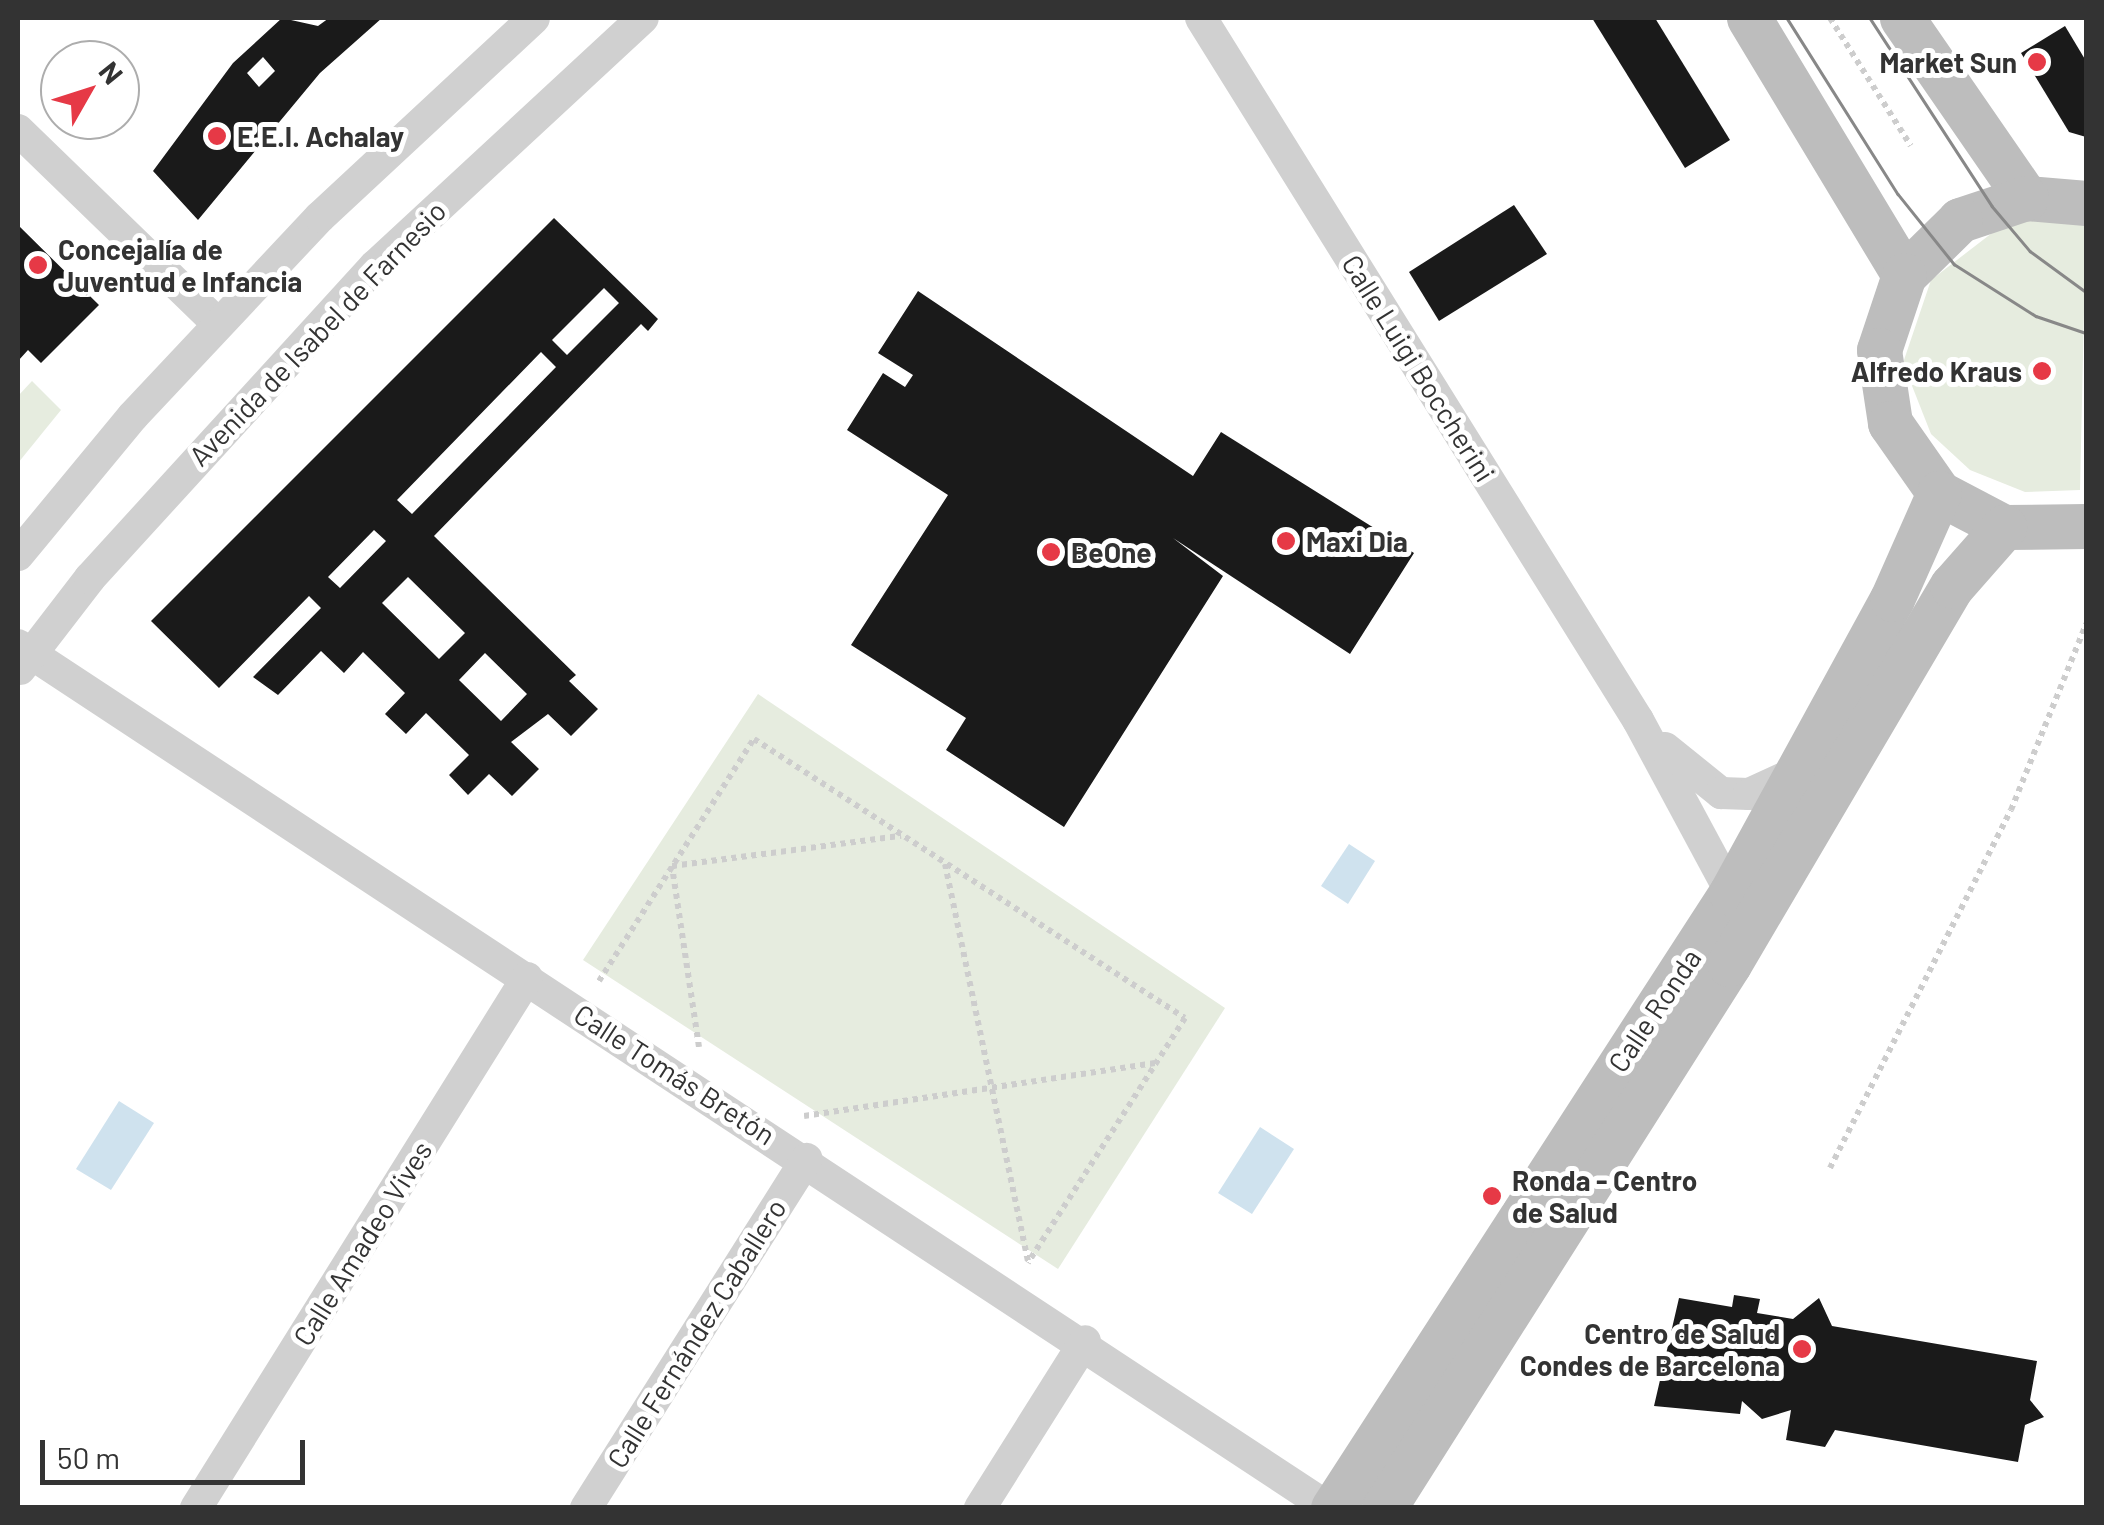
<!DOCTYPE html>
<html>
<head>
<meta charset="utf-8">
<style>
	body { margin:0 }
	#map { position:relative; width:2104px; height:1525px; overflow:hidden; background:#fff; font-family:Barlow,sans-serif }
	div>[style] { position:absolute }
	.green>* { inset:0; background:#e6ecdf }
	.water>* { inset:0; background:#cfe2ee }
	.building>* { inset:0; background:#1a1a1a }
	.path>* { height:6px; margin-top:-3px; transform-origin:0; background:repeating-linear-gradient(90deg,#cdcdcd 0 5px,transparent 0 10px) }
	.street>* { height:32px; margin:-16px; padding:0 16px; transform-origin:16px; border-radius:16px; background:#d0d0d0 }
	.secondary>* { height:45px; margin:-22.5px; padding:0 22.5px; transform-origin:22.5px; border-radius:22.5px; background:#bdbdbd }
	.tram>* { height:2.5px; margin:-1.25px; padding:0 1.25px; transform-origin:1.25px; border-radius:1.25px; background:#888 }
	.dots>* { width:28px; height:28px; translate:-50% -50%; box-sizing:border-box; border:5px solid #fff; border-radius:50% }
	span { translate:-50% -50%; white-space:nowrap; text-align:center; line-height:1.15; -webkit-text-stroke:10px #fff; paint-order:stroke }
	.poi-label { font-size:28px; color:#333; font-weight:700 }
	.right { translate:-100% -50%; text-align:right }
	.left { translate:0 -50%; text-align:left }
	.street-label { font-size:28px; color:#333 }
	.frame { position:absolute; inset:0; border:20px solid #333; pointer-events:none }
	.north { position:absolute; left:40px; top:40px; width:100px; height:100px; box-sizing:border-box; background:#fff; border:2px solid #adadad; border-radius:50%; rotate:51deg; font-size:28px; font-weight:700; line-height:40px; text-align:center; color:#333 }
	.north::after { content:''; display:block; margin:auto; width:35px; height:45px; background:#e63946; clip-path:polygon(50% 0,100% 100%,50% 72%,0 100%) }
	.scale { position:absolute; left:40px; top:1440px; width:265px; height:45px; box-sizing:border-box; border:5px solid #333; border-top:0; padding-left:12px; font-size:30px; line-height:35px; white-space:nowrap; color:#333; -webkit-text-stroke:8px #fff; paint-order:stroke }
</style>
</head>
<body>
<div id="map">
	<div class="green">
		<i style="clip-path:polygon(2014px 216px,2086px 222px,2080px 490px,2025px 492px,1970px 470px,1931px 434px,1903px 363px,1931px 280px)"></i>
		<i style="clip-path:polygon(32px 381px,61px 410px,18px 463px,18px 396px)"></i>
		<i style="clip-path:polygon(758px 694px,1225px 1008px,1058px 1269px,583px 960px)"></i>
	</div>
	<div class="water">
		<i style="clip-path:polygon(1349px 844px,1375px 861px,1348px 904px,1321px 886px)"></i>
		<i style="clip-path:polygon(119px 1101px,154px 1123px,111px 1190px,76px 1169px)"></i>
		<i style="clip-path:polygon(1260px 1127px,1294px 1149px,1252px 1214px,1218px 1193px)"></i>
	</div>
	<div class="building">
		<i style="clip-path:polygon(evenodd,282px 18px,318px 26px,329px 18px,382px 18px,320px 73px,198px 220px,153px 171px,233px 63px,282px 18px,263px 57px,275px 71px,259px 87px,247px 73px,263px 57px)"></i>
		<i style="clip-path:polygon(1592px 18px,1655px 18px,1730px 140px,1685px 168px)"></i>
		<i style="clip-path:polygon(2065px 26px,2086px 61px,2086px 137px,2069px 132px,2021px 53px)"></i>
		<i style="clip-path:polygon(1514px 205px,1547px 254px,1439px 321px,1409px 272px)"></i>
		<i style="clip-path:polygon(evenodd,554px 218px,658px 319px,648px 331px,641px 324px,434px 536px,576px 675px,569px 681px,598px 709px,571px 736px,548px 714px,511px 742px,539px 769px,512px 796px,489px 774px,468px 795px,449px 775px,469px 755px,426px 713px,406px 734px,385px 714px,405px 693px,363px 652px,344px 673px,321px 651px,278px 695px,253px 677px,321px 608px,309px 596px,219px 688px,151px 621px,554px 218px,604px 288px,619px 303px,567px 355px,552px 340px,604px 288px,554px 218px,541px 352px,556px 367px,412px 514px,397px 500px,541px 352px,554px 218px,374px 530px,386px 541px,340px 588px,328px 577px,374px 530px,554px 218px,408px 577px,465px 633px,439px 659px,382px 603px,408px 577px,554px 218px,485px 653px,527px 694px,501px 721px,459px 680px,485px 653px)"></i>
		<i style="clip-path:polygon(18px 225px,99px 305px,41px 363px,28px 350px,18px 361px)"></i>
		<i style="clip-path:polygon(918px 291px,1193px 476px,1221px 432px,1414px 553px,1350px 654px,1173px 538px,1223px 576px,1064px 827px,946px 750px,966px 718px,851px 645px,948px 495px,847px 430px,883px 373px,905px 387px,913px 375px,878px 353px)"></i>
		<i style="clip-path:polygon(1734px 1295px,1760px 1299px,1757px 1313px,1793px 1319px,1819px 1298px,1832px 1326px,2037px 1361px,2030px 1400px,2044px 1417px,2025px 1425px,2018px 1462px,1835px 1430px,1825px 1447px,1786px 1440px,1791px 1410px,1762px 1419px,1742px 1401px,1740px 1414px,1654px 1406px,1679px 1298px,1732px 1307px)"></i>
	</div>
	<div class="path">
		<i style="left:1830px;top:18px;width:151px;rotate:57.7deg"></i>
		<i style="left:945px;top:864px;width:408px;rotate:78.2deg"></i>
		<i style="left:599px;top:981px;width:287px;rotate:-57.4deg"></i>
		<i style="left:754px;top:739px;width:513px;rotate:32.92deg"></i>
		<i style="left:1185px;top:1018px;width:291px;rotate:122.7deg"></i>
		<i style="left:699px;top:1047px;width:183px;rotate:-98.5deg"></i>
		<i style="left:672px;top:866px;width:231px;rotate:-7.5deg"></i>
		<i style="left:804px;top:1116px;width:355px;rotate:-8.6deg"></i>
		<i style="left:1830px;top:1168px;width:401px;rotate:-63.2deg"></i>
		<i style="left:2011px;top:810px;width:201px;rotate:-68deg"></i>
	</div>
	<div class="street">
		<i style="left:1201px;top:18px;width:827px;rotate:58.1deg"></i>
		<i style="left:1638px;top:720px;width:196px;rotate:61.7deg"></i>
		<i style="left:18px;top:130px;width:279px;rotate:44.1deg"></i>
		<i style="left:18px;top:555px;width:180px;rotate:-50.4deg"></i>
		<i style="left:133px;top:416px;width:273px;rotate:-46.8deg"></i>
		<i style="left:320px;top:217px;width:292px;rotate:-42.9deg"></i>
		<i style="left:18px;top:645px;width:1570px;rotate:33.36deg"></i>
		<i style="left:20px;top:669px;width:115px;rotate:-52.4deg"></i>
		<i style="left:90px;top:578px;width:423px;rotate:-47.6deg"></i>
		<i style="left:375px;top:266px;width:365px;rotate:-42.8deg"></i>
		<i style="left:1665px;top:748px;width:72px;rotate:38.8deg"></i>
		<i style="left:1721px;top:793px;width:28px;rotate:2deg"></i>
		<i style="left:1749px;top:794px;width:55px;rotate:-24.7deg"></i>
		<i style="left:196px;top:1508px;width:625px;rotate:-58.01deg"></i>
		<i style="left:586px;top:1508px;width:413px;rotate:-57.7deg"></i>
		<i style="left:980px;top:1508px;width:197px;rotate:-57.8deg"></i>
	</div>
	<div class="secondary">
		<i style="left:1749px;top:18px;width:300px;rotate:58.9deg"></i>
		<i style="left:1902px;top:18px;width:219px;rotate:55.4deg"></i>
		<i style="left:2086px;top:203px;width:60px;rotate:-175.2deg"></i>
		<i style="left:2026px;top:198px;width:70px;rotate:161.6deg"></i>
		<i style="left:1960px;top:220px;width:78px;rotate:135.5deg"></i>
		<i style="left:1904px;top:275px;width:79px;rotate:108.4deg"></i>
		<i style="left:1879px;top:350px;width:74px;rotate:81.4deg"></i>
		<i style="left:1890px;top:423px;width:85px;rotate:55deg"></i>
		<i style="left:1939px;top:493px;width:73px;rotate:27.6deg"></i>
		<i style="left:2004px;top:527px;width:82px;rotate:-0.7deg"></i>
		<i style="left:1333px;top:1508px;width:733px;rotate:-57.09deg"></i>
		<i style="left:1731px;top:893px;width:335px;rotate:-61.3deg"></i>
		<i style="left:1892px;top:599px;width:116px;rotate:-66.1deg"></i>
		<i style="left:1384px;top:1508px;width:644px;rotate:-57.62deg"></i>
		<i style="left:1729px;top:964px;width:439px;rotate:-59.5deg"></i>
		<i style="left:1952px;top:586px;width:79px;rotate:-48.6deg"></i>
	</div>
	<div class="tram">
		<i style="left:1787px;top:18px;width:208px;rotate:57.8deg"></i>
		<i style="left:1898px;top:194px;width:90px;rotate:51.3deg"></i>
		<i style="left:1954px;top:264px;width:97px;rotate:32.4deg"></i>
		<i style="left:2036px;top:316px;width:53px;rotate:18.8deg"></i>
		<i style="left:1870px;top:18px;width:224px;rotate:57deg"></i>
		<i style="left:1992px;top:206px;width:59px;rotate:49.8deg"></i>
		<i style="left:2030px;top:251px;width:69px;rotate:36.2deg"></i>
	</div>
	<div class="dots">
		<i style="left:2037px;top:62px;background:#e63946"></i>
		<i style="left:217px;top:136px;background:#e63946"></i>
		<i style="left:38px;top:265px;background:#e63946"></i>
		<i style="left:2042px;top:371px;background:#e63946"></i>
		<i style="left:1286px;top:541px;background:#e63946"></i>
		<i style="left:1051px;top:552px;background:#e63946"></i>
		<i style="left:1492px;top:1196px;background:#e63946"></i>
		<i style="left:1802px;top:1349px;background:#e63946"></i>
	</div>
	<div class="poi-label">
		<span class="right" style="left:2017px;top:62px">Market Sun</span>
		<span class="left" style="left:237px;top:136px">E.E.I. Achalay</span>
		<span class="left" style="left:58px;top:265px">Concejalía de<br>Juventud e Infancia</span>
		<span class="right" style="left:2022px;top:371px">Alfredo Kraus</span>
		<span class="left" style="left:1306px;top:541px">Maxi Dia</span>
		<span class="left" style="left:1071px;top:552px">BeOne</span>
		<span class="left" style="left:1512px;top:1196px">Ronda - Centro<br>de Salud</span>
		<span class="right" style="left:1780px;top:1349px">Centro de Salud<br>Condes de Barcelona</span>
	</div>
	<div class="street-label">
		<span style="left:317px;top:333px;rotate:-46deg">Avenida de Isabel de Farnesio</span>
		<span style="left:1419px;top:368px;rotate:58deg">Calle Luigi Boccherini</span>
		<span style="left:1654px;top:1010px;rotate:-56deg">Calle Ronda</span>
		<span style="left:675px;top:1074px;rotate:33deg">Calle Tomás Bretón</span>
		<span style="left:362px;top:1243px;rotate:-58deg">Calle Amadeo Vives</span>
		<span style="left:696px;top:1333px;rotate:-58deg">Calle Fernández Caballero</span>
	</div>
	<div class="frame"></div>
	<div class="north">N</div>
	<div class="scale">50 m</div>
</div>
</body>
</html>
